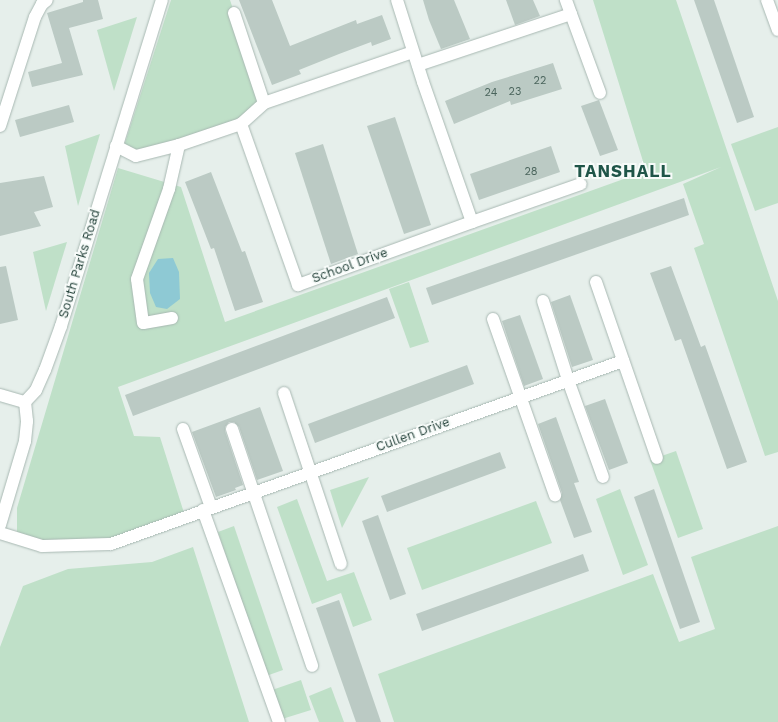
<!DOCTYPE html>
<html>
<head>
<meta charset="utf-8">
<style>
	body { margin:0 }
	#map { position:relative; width:778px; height:722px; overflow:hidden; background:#e6efeb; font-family:"Work Sans",sans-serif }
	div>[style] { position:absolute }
	.green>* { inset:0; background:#bfe0c8 }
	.water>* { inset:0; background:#8ec9d4 }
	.building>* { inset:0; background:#bbcac4 }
	.roads { filter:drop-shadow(0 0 1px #a8b8b2) drop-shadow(0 0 1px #a8b8b2) }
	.minor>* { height:12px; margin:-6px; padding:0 6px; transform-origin:6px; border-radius:6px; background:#fff }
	span { translate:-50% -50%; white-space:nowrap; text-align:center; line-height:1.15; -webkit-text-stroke:4px #f7fbf9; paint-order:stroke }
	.number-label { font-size:11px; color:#4a645c }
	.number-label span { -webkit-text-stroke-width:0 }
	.street-label { font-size:13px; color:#24423a }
	.district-label { font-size:17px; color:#1f5548; font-weight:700; letter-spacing:1px }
</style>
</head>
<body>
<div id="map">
	<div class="green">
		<i style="clip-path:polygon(171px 0,230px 0,264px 103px,241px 124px,136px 156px,123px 149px)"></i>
		<i style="clip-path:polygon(593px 0,676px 0,778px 301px,778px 452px,765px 456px,694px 248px,704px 244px,683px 184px,721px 167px,118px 387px,134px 436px,160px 437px,185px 516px,111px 544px,42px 546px,17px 538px,17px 508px,118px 168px,181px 187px,225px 322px,646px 171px)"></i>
		<i style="clip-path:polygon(137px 17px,114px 91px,97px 30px)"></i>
		<i style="clip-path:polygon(778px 127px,778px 203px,755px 211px,731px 144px)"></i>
		<i style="clip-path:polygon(100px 134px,78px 206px,65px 146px)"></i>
		<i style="clip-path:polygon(67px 242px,46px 311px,33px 252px)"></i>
		<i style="clip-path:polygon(409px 282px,429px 342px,410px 348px,389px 289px)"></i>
		<i style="clip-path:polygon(676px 451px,703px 529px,678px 538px,650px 460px)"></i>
		<i style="clip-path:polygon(369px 477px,342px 528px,330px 490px)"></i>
		<i style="clip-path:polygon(620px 489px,648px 565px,623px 575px,596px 499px)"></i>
		<i style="clip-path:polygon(297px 499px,327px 581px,354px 572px,372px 620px,353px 627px,341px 593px,312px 604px,277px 507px)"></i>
		<i style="clip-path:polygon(536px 501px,552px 543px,422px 590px,407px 548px)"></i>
		<i style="clip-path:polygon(234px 526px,283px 670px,266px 676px,218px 532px)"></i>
		<i style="clip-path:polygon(778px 526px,778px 722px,394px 722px,378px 674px,653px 574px,679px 642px,715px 629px,691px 557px)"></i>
		<i style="clip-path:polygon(193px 547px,249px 722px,0 722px,0 647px,23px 586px,68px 569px,152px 562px)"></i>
		<i style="clip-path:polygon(301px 680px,311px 710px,282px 719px,272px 690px)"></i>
		<i style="clip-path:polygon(331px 687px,344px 722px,319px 722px,309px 696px)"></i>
	</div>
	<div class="water">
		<i style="clip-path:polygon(173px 258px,179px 272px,180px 299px,167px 309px,156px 307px,150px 293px,149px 273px,158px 259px)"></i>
	</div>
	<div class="building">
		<i style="clip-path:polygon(83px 0,98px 0,103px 19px,69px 28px,83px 75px,32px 87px,28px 72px,62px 63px,47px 13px,83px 2px)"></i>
		<i style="clip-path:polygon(239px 0,272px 0,290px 46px,356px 20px,357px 24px,382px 15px,391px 39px,372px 46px,371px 42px,339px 54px,299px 70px,301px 74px,272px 85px)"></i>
		<i style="clip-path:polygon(423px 0,454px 0,470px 39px,441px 49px,429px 20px)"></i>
		<i style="clip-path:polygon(506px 0,533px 0,540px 16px,515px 25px)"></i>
		<i style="clip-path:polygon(694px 0,714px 0,754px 117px,737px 123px)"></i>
		<i style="clip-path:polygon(553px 63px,562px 89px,511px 105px,510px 101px,454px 124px,445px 101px,492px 82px)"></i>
		<i style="clip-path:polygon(599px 100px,618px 150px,600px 156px,581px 106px)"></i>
		<i style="clip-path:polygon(69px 105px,74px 122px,20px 137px,15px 120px)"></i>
		<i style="clip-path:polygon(395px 117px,431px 225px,404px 234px,367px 126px)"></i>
		<i style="clip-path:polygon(323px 144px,358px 254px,331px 264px,295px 153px)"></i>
		<i style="clip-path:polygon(551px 146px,560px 172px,479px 200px,470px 174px)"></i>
		<i style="clip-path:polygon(211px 172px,242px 252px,245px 251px,263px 302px,235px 311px,214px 248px,211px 249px,185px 182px)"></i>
		<i style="clip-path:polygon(44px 176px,53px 207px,34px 212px,41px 226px,0 236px,0 183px)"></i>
		<i style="clip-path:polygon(684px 198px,689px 215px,432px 305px,426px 288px)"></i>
		<i style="clip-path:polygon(6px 266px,18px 320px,0 324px,0 267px)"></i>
		<i style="clip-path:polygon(671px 266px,701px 347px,705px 345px,747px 462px,727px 469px,681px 339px,675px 341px,650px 273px)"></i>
		<i style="clip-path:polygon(570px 295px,593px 360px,572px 367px,551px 302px)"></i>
		<i style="clip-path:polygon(387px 297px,395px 318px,133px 416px,125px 395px)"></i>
		<i style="clip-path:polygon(520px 315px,543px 379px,524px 386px,502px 321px)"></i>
		<i style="clip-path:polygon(467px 365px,474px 384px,315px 443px,308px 424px)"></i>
		<i style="clip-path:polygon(605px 399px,628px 463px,609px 470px,585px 406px)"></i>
		<i style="clip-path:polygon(260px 407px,283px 471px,257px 480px,239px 427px,234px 422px,229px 422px,225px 427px,225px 431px,243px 485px,235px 488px,236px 490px,216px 497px,192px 432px)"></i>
		<i style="clip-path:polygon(556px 417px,579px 482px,574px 483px,592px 532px,574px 538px,560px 500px,562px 493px,538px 424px)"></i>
		<i style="clip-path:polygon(500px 452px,506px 468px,387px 512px,381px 496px)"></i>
		<i style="clip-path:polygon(654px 489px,700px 622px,680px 629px,634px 497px)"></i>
		<i style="clip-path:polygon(378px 515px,406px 594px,390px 600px,362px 521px)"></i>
		<i style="clip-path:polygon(583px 554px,589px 571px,422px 631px,416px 614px)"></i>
		<i style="clip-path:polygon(339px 600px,381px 722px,356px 722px,316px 608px)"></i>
	</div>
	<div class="roads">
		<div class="minor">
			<i style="left:767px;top:0;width:32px;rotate:70deg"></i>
			<i style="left:234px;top:13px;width:95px;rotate:71.6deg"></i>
			<i style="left:571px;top:14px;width:84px;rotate:69.8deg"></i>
			<i style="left:418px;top:65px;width:161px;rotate:-18.4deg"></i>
			<i style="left:571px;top:14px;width:15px;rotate:-110deg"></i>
			<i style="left:241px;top:124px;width:31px;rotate:-42deg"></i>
			<i style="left:264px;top:103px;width:157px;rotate:-18.9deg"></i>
			<i style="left:0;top:126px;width:114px;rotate:-72.2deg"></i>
			<i style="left:35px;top:17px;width:15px;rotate:-62deg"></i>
			<i style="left:42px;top:4px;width:6px;rotate:-39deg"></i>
			<i style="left:116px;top:146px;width:22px;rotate:27deg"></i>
			<i style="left:136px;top:156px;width:44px;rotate:-14.3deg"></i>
			<i style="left:179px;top:145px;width:65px;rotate:-18.7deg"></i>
			<i style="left:241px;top:124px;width:171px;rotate:70.5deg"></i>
			<i style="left:298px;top:285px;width:185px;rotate:-19.9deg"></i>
			<i style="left:472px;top:222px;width:148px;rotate:-109.3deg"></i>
			<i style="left:423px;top:82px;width:86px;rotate:-107.6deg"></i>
			<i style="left:472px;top:222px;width:115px;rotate:-19.2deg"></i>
			<i style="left:596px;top:282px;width:186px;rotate:70.9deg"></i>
			<i style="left:543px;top:301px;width:83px;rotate:72.4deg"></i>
			<i style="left:568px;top:380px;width:103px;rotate:70.2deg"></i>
			<i style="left:172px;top:318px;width:29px;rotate:170deg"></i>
			<i style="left:143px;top:323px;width:44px;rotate:-97.8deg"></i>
			<i style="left:137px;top:279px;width:96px;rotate:-70.4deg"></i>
			<i style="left:169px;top:189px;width:45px;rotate:-77.2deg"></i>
			<i style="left:493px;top:319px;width:187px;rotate:70.6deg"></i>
			<i style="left:284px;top:393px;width:180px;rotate:71.6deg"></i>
			<i style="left:0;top:395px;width:26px;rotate:16deg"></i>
			<i style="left:183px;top:429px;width:83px;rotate:70.3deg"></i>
			<i style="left:232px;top:429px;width:250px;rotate:71.3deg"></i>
			<i style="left:203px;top:510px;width:225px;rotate:70.3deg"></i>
			<i style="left:0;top:525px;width:88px;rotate:-73.4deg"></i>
			<i style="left:25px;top:441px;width:20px;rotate:-84deg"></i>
			<i style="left:27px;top:421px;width:19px;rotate:-96deg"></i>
			<i style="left:25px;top:402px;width:16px;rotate:-47deg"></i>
			<i style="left:36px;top:390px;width:22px;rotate:-66deg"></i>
			<i style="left:45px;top:370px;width:47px;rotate:-70deg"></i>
			<i style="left:61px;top:326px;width:341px;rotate:-72.8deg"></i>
			<i style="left:0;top:533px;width:44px;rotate:17.2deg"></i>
			<i style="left:42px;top:546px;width:69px;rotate:-1.7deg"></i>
			<i style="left:111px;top:544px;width:544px;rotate:-19.67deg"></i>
		</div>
	</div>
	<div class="number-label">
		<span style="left:540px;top:81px">22</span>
		<span style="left:515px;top:92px">23</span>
		<span style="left:491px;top:93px">24</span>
		<span style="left:531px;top:172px">28</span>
	</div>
	<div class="street-label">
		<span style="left:80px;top:264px;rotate:-73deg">South Parks Road</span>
		<span style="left:350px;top:266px;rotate:-20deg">School Drive</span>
		<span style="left:413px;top:435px;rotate:-20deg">Cullen Drive</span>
	</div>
	<div class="district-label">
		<span style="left:623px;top:172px">TANSHALL</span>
	</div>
</div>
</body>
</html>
